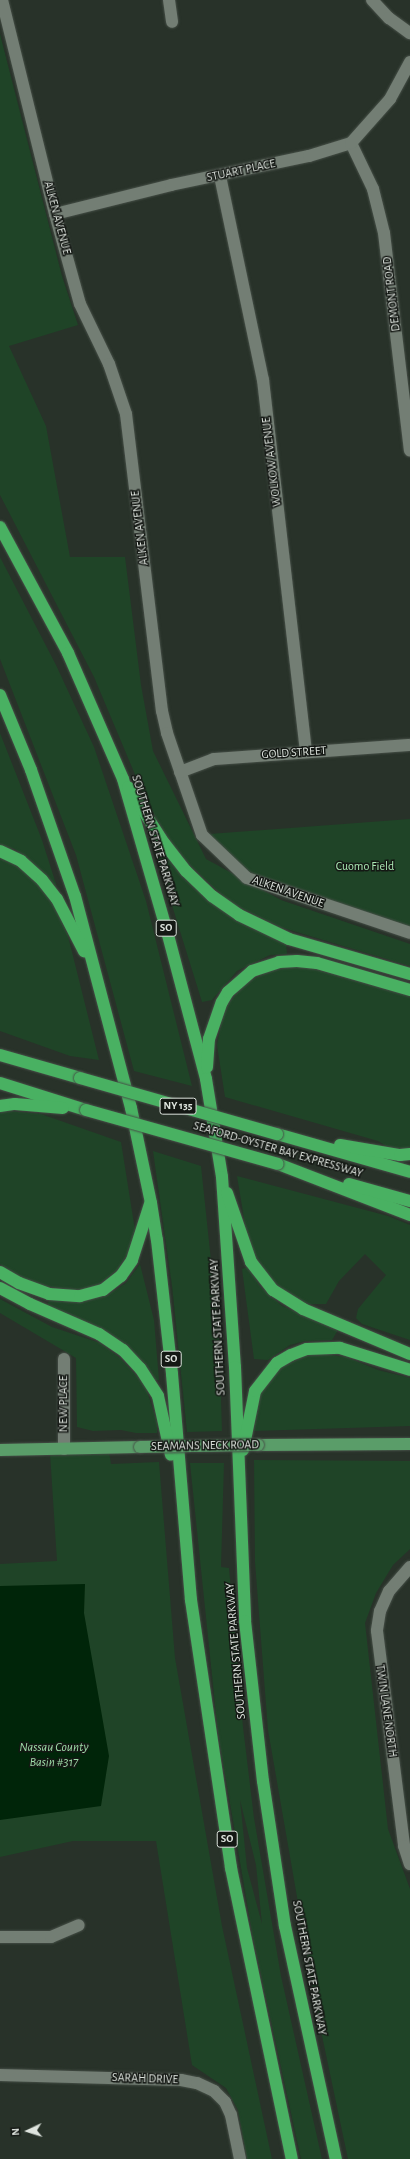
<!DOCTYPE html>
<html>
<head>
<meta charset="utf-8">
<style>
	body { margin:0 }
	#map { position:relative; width:410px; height:2159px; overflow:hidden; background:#283229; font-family:"Alegreya Sans",sans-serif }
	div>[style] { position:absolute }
	.green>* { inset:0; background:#1f4427 }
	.water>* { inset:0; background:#002509 }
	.roads { filter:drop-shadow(0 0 1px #464f47) drop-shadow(0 0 1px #464f47) }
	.minor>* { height:12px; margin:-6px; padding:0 6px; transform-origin:6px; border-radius:6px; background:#737e74 }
	.major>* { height:12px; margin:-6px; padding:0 6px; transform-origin:6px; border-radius:6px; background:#5a9d69 }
	.highway>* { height:12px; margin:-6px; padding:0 6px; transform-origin:6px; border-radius:6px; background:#49b162 }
	.bridges { filter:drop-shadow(0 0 1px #464f47) drop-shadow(0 0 1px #464f47) }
	.major-bridge>* { height:12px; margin:-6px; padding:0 6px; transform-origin:6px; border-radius:6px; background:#5a9d69 }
	.highway-bridge>* { height:12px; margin:-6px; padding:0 6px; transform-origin:6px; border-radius:6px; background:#49b162 }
	span { translate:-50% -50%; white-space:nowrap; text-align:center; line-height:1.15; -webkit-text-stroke:3px #141814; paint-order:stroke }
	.shield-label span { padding:1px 3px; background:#141814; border:1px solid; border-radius:3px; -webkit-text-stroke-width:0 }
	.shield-label { font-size:11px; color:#dee4de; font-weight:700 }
	.street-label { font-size:12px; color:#dee4de }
	.park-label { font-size:12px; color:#abe9b4 }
	.water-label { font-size:13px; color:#9edca8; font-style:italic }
	.north { position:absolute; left:8px; top:2111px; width:40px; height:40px; -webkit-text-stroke:3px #141814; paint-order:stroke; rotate:266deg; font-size:11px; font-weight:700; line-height:16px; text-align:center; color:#dee4de }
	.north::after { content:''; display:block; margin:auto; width:14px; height:18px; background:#dee4de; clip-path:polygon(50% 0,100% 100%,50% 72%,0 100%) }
</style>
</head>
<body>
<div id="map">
	<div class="green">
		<i style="clip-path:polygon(0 34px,62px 276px,78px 325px,9px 346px,46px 426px,70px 557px,125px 557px,141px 685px,153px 751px,206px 859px,281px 900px,410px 944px,410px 966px,280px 927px,229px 902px,176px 852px,147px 803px,94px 677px,0 495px)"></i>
		<i style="clip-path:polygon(0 557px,56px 665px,94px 747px,146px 901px,192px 1086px,134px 1071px,76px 855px,0 659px)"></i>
		<i style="clip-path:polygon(0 733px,42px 840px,57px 887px,15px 849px,0 846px)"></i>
		<i style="clip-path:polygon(410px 819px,410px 928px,249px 874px,209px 834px)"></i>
		<i style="clip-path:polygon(157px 840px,174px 866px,203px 896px,244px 925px,286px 943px,287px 954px,270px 955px,237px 971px,212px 1000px,202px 1002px,153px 844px)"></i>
		<i style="clip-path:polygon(0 855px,28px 873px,52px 901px,68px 936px,99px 1060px,70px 1056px,0 1031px)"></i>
		<i style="clip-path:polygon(304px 966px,410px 996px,410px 1149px,396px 1152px,378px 1141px,225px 1097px,217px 1045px,224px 1009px,245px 983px,278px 967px)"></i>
		<i style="clip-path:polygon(0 1110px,41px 1114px,121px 1142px,135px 1230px,128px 1253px,117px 1270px,97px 1286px,79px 1291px,32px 1284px,0 1264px)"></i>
		<i style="clip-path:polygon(153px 1151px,201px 1166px,219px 1336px,222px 1431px,187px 1432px,172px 1286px)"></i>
		<i style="clip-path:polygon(237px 1176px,388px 1216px,410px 1225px,410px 1340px,362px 1324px,356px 1318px,358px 1309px,386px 1275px,365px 1254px,339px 1281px,326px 1304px,309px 1304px,293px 1298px,264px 1274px,248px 1242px)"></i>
		<i style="clip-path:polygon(140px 1264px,154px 1320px,159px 1380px,154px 1380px,144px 1364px,47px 1305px,49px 1300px,75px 1302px,106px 1296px,126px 1283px)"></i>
		<i style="clip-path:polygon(248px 1267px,260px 1286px,282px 1306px,338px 1330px,332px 1340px,305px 1341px,290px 1345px,268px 1360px,254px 1359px,242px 1269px)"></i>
		<i style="clip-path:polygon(0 1299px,52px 1327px,100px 1343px,120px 1358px,145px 1385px,157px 1422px,157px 1433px,136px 1433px,121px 1430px,93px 1431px,77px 1427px,76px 1358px,0 1313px)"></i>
		<i style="clip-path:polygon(311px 1353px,346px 1357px,378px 1370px,410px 1378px,410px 1426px,254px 1431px,260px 1393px,280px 1368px)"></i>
		<i style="clip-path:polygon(109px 1452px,111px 1464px,159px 1462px,175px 1658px,222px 1926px,272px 2159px,247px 2159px,238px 2110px,226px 2088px,192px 2065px,156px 1841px,73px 1841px,0 1857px,0 1564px,57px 1561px,50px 1453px)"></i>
		<i style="clip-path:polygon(254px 1460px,410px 1461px,410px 1549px,393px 1565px,376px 1593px,365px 1623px,388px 1829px,410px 1889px,410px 2159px,348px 2159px,317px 2012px,268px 1730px,255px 1562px)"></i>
		<i style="clip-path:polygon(evenodd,190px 1463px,224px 1463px,221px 1567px,229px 1568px,243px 1727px,254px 1818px,281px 1976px,322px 2159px,301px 2159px,253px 1938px,218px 1733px,190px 1463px,240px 1800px,256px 1865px,262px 1924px,247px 1868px,240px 1800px)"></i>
	</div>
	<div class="water">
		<i style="clip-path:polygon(85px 1584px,84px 1613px,109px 1756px,101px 1806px,0 1820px,0 1586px)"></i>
	</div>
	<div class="roads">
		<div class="minor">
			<i style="left:2px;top:0;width:220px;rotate:76.1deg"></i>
			<i style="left:55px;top:214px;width:93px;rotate:74.5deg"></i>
			<i style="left:80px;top:304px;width:67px;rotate:64.2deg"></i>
			<i style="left:109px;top:364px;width:53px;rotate:71.2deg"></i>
			<i style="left:126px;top:414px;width:299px;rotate:83.1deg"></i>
			<i style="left:162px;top:711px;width:23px;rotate:77deg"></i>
			<i style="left:167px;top:733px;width:108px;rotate:71.1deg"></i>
			<i style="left:202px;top:835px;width:62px;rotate:43.7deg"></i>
			<i style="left:247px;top:878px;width:172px;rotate:18.6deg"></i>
			<i style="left:169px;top:0;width:22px;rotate:82deg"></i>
			<i style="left:372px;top:0;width:25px;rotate:47deg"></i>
			<i style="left:389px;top:18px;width:26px;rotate:36deg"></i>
			<i style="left:351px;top:143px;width:51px;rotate:64.4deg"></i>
			<i style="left:373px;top:189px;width:45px;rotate:76deg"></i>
			<i style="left:384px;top:233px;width:219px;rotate:83.2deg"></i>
			<i style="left:220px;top:176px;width:208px;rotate:78.1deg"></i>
			<i style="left:263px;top:380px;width:374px;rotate:83.4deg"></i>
			<i style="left:55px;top:214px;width:120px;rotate:-14deg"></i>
			<i style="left:171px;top:185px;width:141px;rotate:-11.9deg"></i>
			<i style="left:309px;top:156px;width:44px;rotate:-17.2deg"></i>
			<i style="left:351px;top:143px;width:59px;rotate:-48.4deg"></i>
			<i style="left:390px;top:99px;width:42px;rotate:-61.6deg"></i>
			<i style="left:180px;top:772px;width:36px;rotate:-21deg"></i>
			<i style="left:214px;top:759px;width:196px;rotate:-4.1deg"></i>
			<i style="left:64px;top:1359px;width:90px;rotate:90deg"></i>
			<i style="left:410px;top:1567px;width:32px;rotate:131deg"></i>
			<i style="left:389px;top:1591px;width:22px;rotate:114deg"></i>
			<i style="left:380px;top:1611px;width:20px;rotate:99deg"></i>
			<i style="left:377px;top:1631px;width:217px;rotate:82.8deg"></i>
			<i style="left:404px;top:1846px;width:19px;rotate:72deg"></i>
			<i style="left:0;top:1937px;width:51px"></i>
			<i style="left:51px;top:1937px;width:30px;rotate:-23deg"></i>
			<i style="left:0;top:2075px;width:181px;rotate:1.6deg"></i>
			<i style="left:181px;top:2080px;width:16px;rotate:11deg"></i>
			<i style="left:197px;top:2083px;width:19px;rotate:25deg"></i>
			<i style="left:214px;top:2091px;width:16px;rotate:45deg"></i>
			<i style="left:225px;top:2102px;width:14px;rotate:65deg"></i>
			<i style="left:231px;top:2115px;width:45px;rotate:78.4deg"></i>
		</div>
		<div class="major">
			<i style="left:258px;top:1445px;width:152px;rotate:-0.4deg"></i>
			<i style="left:0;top:1450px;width:140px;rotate:-1.2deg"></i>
		</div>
		<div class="highway">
			<i style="left:0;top:527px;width:143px;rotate:61.6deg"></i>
			<i style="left:68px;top:653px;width:137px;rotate:66.4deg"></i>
			<i style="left:123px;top:779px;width:162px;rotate:73.9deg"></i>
			<i style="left:168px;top:935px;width:149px;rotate:75.2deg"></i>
			<i style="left:206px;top:1079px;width:99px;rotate:80.7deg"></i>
			<i style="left:222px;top:1177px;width:190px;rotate:86.1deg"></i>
			<i style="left:235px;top:1367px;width:254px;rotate:87.7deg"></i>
			<i style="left:245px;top:1621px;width:161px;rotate:83.6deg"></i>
			<i style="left:263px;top:1781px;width:147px;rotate:81.4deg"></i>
			<i style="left:285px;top:1926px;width:239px;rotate:77.7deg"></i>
			<i style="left:0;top:695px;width:81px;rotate:67.5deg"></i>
			<i style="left:31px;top:770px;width:133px;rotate:70.8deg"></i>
			<i style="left:75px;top:896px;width:219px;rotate:75.2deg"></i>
			<i style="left:131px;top:1108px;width:97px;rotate:78.1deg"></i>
			<i style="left:151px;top:1203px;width:37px;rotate:81deg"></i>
			<i style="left:157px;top:1240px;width:135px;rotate:83.6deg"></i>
			<i style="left:172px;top:1374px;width:227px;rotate:85.2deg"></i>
			<i style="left:191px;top:1600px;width:271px;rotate:81.5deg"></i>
			<i style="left:231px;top:1868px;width:297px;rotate:78.2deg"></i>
			<i style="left:128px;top:787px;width:67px;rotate:57.3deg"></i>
			<i style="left:164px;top:843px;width:36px;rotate:52deg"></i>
			<i style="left:186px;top:871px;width:36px;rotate:44deg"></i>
			<i style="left:212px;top:896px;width:33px;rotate:35deg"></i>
			<i style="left:239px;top:915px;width:55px;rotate:25.6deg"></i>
			<i style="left:289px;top:939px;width:126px;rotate:16.1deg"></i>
			<i style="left:0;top:851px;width:23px;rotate:25deg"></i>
			<i style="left:21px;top:861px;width:28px;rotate:42deg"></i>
			<i style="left:42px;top:880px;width:24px;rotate:52deg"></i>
			<i style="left:57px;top:899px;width:59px;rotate:62.6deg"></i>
			<i style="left:0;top:1055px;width:83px;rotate:16deg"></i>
			<i style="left:207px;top:1067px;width:28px;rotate:-86deg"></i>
			<i style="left:209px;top:1039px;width:39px;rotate:-71deg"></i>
			<i style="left:222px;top:1002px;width:12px;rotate:-59deg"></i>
			<i style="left:228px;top:992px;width:32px;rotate:-41deg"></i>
			<i style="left:252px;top:971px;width:28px;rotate:-18deg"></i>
			<i style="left:279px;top:962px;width:18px;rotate:-3deg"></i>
			<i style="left:297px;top:961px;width:20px;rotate:6deg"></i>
			<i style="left:317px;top:963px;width:97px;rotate:16.2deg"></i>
			<i style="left:0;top:1083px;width:90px;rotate:17.4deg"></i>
			<i style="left:0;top:1106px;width:15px;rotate:-8deg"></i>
			<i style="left:15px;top:1104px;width:48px;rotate:4.8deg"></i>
			<i style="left:277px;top:1134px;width:138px;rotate:15.9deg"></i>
			<i style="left:340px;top:1145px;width:61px;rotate:9.5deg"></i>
			<i style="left:400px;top:1155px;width:10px;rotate:-6deg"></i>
			<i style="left:278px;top:1164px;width:142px;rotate:21.1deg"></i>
			<i style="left:349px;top:1184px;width:63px;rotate:15.6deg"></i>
			<i style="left:227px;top:1193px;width:73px;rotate:70.8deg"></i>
			<i style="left:251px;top:1262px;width:36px;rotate:52deg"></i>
			<i style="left:273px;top:1290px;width:36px;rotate:32deg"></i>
			<i style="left:303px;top:1309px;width:116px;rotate:22.8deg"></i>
			<i style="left:0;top:1272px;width:22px;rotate:30deg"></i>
			<i style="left:19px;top:1283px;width:32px;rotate:20deg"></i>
			<i style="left:49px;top:1294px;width:31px;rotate:4deg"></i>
			<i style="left:80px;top:1296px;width:24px;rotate:-15deg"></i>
			<i style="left:103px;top:1290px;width:23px;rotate:-38deg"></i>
			<i style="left:121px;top:1276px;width:19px;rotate:-55deg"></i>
			<i style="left:132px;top:1260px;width:59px;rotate:-72.2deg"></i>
			<i style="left:0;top:1288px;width:34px;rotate:28deg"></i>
			<i style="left:30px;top:1304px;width:75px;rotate:23.5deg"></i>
			<i style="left:99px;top:1334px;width:29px;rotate:34deg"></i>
			<i style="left:123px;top:1350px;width:25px;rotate:47deg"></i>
			<i style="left:140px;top:1368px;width:33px;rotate:57deg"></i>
			<i style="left:158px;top:1396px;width:60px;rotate:77.6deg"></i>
			<i style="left:243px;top:1450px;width:60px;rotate:-78.5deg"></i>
			<i style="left:255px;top:1391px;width:36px;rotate:-52deg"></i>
			<i style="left:277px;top:1363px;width:16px;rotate:-30deg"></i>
			<i style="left:291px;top:1355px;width:17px;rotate:-21deg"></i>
			<i style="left:307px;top:1349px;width:33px;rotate:-2deg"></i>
			<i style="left:340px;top:1348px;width:73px;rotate:17.4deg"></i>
		</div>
	</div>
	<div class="bridges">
		<div class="major-bridge">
			<i style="left:140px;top:1447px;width:118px;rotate:-1deg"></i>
		</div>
		<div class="highway-bridge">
			<i style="left:80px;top:1078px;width:205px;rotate:15.9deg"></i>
			<i style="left:86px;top:1110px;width:199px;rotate:15.7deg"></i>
		</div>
	</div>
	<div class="shield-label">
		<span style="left:166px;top:928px">SO</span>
		<span style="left:178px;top:1106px">NY 135</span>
		<span style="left:171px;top:1359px">SO</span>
		<span style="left:227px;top:1839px">SO</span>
	</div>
	<div class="street-label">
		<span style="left:241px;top:171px;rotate:-12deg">STUART PLACE</span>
		<span style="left:57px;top:218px;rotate:75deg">ALKEN AVENUE</span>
		<span style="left:392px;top:294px;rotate:-97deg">DEMONT ROAD</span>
		<span style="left:272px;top:462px;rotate:-97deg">WOLKOW AVENUE</span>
		<span style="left:140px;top:528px;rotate:-97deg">ALKEN AVENUE</span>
		<span style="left:294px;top:753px;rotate:-4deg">GOLD STREET</span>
		<span style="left:155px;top:841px;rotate:73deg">SOUTHERN STATE PARKWAY</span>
		<span style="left:288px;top:892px;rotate:19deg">ALKEN AVENUE</span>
		<span style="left:278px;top:1150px;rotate:16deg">SEAFORD-OYSTER BAY EXPRESSWAY</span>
		<span style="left:218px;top:1327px;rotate:-93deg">SOUTHERN STATE PARKWAY</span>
		<span style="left:64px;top:1404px;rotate:-90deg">NEW PLACE</span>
		<span style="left:205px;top:1446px;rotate:-1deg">SEAMANS NECK ROAD</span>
		<span style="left:236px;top:1651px;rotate:-95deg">SOUTHERN STATE PARKWAY</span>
		<span style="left:386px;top:1711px;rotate:82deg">TWIN LANE NORTH</span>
		<span style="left:309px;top:1968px;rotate:79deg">SOUTHERN STATE PARKWAY</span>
		<span style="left:145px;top:2079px;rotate:2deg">SARAH DRIVE</span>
	</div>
	<div class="park-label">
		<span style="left:365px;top:867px">Cuomo Field</span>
	</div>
	<div class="water-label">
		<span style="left:54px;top:1756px">Nassau County<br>Basin #317</span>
	</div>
	<div class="north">N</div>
</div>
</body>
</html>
